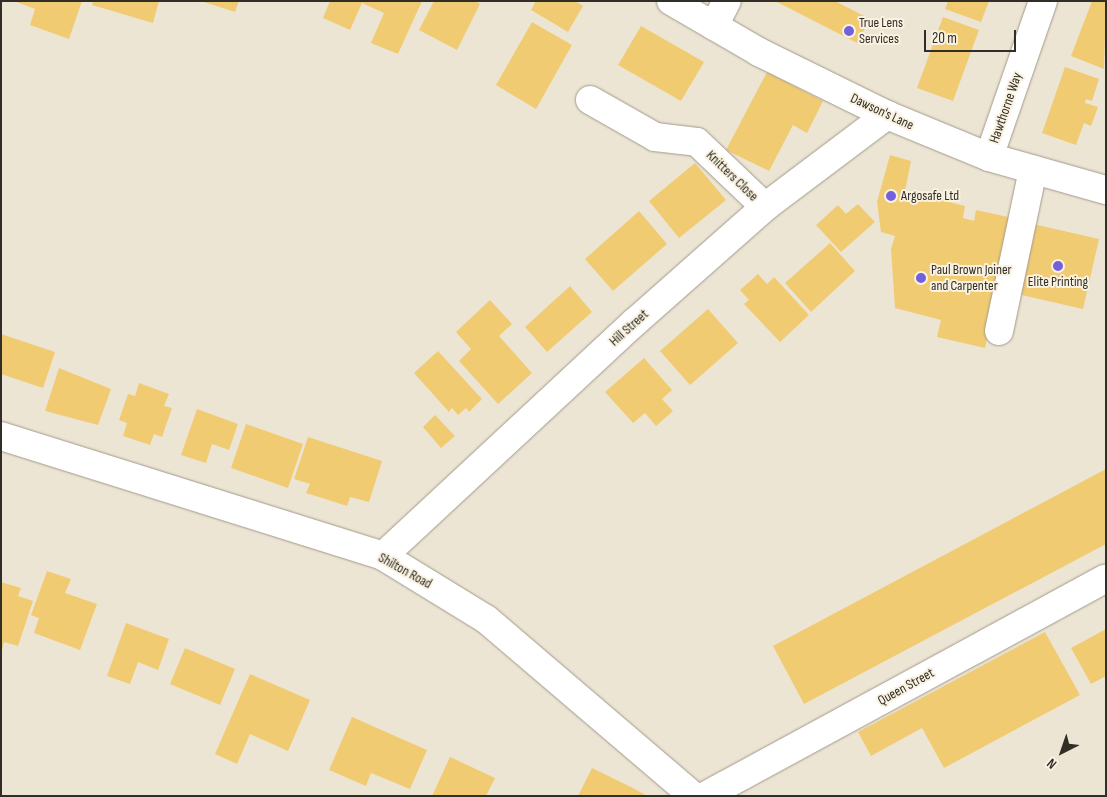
<!DOCTYPE html>
<html>
<head>
<meta charset="utf-8">
<style>
	body { margin:0 }
	#map { position:relative; width:1107px; height:797px; overflow:hidden; background:#ede5d4; font-family:"Sofia Sans Condensed",sans-serif }
	div>[style] { position:absolute }
	.building>* { inset:0; background:#f0cb72 }
	.roads { filter:drop-shadow(0 0 1px #a19a8a) drop-shadow(0 0 1px #a19a8a) }
	.minor>* { height:28px; margin:-14px; padding:0 14px; transform-origin:14px; border-radius:14px; background:#fff }
	.dots>* { width:14px; height:14px; translate:-50% -50%; box-sizing:border-box; border:2px solid #faf2e1; border-radius:50% }
	span { translate:-50% -50%; white-space:nowrap; text-align:center; line-height:1.15; -webkit-text-stroke:4px #faf2e1; paint-order:stroke }
	.poi-label { font-size:14px; color:#312e27 }
	.left { translate:0 -50%; text-align:left }
	.street-label { font-size:14px; color:#312e27 }
	.frame { position:absolute; inset:0; border:2px solid #312e27; pointer-events:none }
	.north { position:absolute; left:1037px; top:727px; width:50px; height:50px; -webkit-text-stroke:4px #faf2e1; paint-order:stroke; rotate:221deg; font-size:14px; font-weight:700; line-height:20px; text-align:center; color:#312e27 }
	.north::after { content:''; display:block; margin:auto; width:18px; height:22px; background:#312e27; clip-path:polygon(50% 0,100% 100%,50% 72%,0 100%) }
	.scale { position:absolute; left:924px; top:30px; width:92px; height:22px; box-sizing:border-box; border:2px solid #312e27; border-top:0; padding-left:6px; font-size:15px; line-height:18px; white-space:nowrap; color:#312e27; -webkit-text-stroke:4px #faf2e1; paint-order:stroke }
</style>
</head>
<body>
<div id="map">
	<div class="building">
		<i style="clip-path:polygon(14px 1px,82px 1px,69px 39px,30px 25px,35px 9px)"></i>
		<i style="clip-path:polygon(93px 1px,159px 1px,153px 23px,92px 5px)"></i>
		<i style="clip-path:polygon(201px 1px,239px 1px,235px 12px)"></i>
		<i style="clip-path:polygon(330px 1px,422px 1px,398px 54px,371px 43px,384px 13px,362px 3px,350px 30px,323px 18px)"></i>
		<i style="clip-path:polygon(434px 1px,475px 1px,480px 4px,457px 50px,419px 30px)"></i>
		<i style="clip-path:polygon(536px 1px,575px 1px,583px 6px,568px 32px,531px 10px)"></i>
		<i style="clip-path:polygon(775px 1px,835px 1px,870px 19px,857px 43px)"></i>
		<i style="clip-path:polygon(948px 1px,989px 1px,981px 22px,945px 9px)"></i>
		<i style="clip-path:polygon(1092px 1px,1106px 1px,1104px 69px,1071px 56px)"></i>
		<i style="clip-path:polygon(943px 17px,979px 30px,953px 101px,917px 88px)"></i>
		<i style="clip-path:polygon(532px 22px,572px 45px,536px 109px,496px 85px)"></i>
		<i style="clip-path:polygon(641px 26px,704px 62px,681px 101px,618px 65px)"></i>
		<i style="clip-path:polygon(1065px 67px,1099px 79px,1092px 101px,1086px 99px,1085px 103px,1098px 107px,1091px 126px,1084px 123px,1076px 145px,1042px 133px)"></i>
		<i style="clip-path:polygon(767px 72px,823px 101px,807px 133px,793px 125px,769px 171px,726px 150px)"></i>
		<i style="clip-path:polygon(890px 155px,911px 161px,905px 191px,965px 206px,963px 218px,974px 221px,976px 210px,1013px 218px,985px 348px,937px 337px,941px 320px,895px 308px,891px 249px,895px 236px,881px 232px,877px 202px)"></i>
		<i style="clip-path:polygon(695px 163px,726px 200px,679px 238px,649px 201px)"></i>
		<i style="clip-path:polygon(858px 204px,875px 222px,841px 252px,816px 225px,838px 205px,846px 214px)"></i>
		<i style="clip-path:polygon(639px 211px,667px 244px,613px 291px,585px 259px)"></i>
		<i style="clip-path:polygon(1033px 224px,1099px 239px,1083px 309px,1017px 294px)"></i>
		<i style="clip-path:polygon(830px 243px,855px 271px,811px 312px,785px 283px)"></i>
		<i style="clip-path:polygon(758px 274px,767px 284px,774px 277px,809px 315px,780px 342px,744px 304px,749px 300px,740px 290px)"></i>
		<i style="clip-path:polygon(570px 286px,592px 312px,547px 352px,525px 327px)"></i>
		<i style="clip-path:polygon(490px 300px,512px 324px,499px 336px,532px 373px,498px 404px,459px 361px,471px 349px,456px 332px)"></i>
		<i style="clip-path:polygon(708px 309px,738px 343px,690px 385px,660px 351px)"></i>
		<i style="clip-path:polygon(1px 334px,55px 352px,43px 388px,1px 374px)"></i>
		<i style="clip-path:polygon(438px 351px,482px 399px,469px 412px,466px 408px,458px 415px,452px 408px,449px 412px,414px 373px)"></i>
		<i style="clip-path:polygon(644px 358px,672px 390px,662px 399px,673px 411px,656px 426px,645px 413px,633px 423px,605px 392px)"></i>
		<i style="clip-path:polygon(59px 368px,111px 389px,98px 425px,45px 411px)"></i>
		<i style="clip-path:polygon(139px 383px,169px 394px,164px 406px,172px 408px,162px 437px,154px 434px,150px 445px,123px 436px,127px 423px,119px 420px,128px 394px,135px 396px)"></i>
		<i style="clip-path:polygon(197px 409px,238px 424px,229px 450px,212px 444px,206px 463px,181px 455px)"></i>
		<i style="clip-path:polygon(435px 415px,455px 436px,441px 448px,423px 427px)"></i>
		<i style="clip-path:polygon(246px 424px,303px 444px,288px 488px,231px 468px)"></i>
		<i style="clip-path:polygon(308px 437px,382px 461px,369px 502px,350px 497px,347px 506px,306px 493px,310px 484px,294px 479px)"></i>
		<i style="clip-path:polygon(1106px 469px,1106px 544px,804px 704px,773px 646px)"></i>
		<i style="clip-path:polygon(47px 571px,71px 579px,65px 593px,97px 604px,80px 650px,34px 633px,39px 618px,31px 615px)"></i>
		<i style="clip-path:polygon(1px 582px,21px 588px,18px 596px,33px 601px,18px 646px,4px 642px,2px 650px)"></i>
		<i style="clip-path:polygon(126px 623px,169px 639px,158px 670px,138px 662px,130px 684px,107px 676px)"></i>
		<i style="clip-path:polygon(1106px 629px,1106px 676px,1091px 684px,1071px 648px)"></i>
		<i style="clip-path:polygon(1045px 632px,1080px 695px,944px 768px,922px 728px,871px 756px,858px 732px)"></i>
		<i style="clip-path:polygon(185px 648px,235px 669px,220px 705px,170px 684px)"></i>
		<i style="clip-path:polygon(250px 674px,310px 700px,288px 751px,250px 734px,237px 764px,215px 754px)"></i>
		<i style="clip-path:polygon(352px 717px,427px 750px,410px 789px,371px 773px,366px 786px,329px 770px)"></i>
		<i style="clip-path:polygon(450px 757px,495px 778px,486px 796px,432px 796px)"></i>
		<i style="clip-path:polygon(592px 768px,633px 788px,647px 796px,578px 796px)"></i>
	</div>
	<div class="roads">
		<div class="minor">
			<i style="left:671px;top:1px;width:102px;rotate:30.1deg"></i>
			<i style="left:759px;top:52px;width:143px;rotate:26.2deg"></i>
			<i style="left:887px;top:115px;width:110px;rotate:22.4deg"></i>
			<i style="left:989px;top:157px;width:122px;rotate:15.8deg"></i>
			<i style="left:714px;top:26px;width:28px;rotate:-63deg"></i>
			<i style="left:590px;top:100px;width:75px;rotate:29.6deg"></i>
			<i style="left:655px;top:137px;width:42px;rotate:6.8deg"></i>
			<i style="left:697px;top:142px;width:94px;rotate:43.7deg"></i>
			<i style="left:989px;top:157px;width:165px;rotate:-70.9deg"></i>
			<i style="left:999px;top:331px;width:165px;rotate:-78.1deg"></i>
			<i style="left:1px;top:436px;width:400px;rotate:17.4deg"></i>
			<i style="left:383px;top:556px;width:121px;rotate:31.5deg"></i>
			<i style="left:486px;top:619px;width:272px;rotate:40.5deg"></i>
			<i style="left:383px;top:556px;width:344px;rotate:-42.9deg"></i>
			<i style="left:635px;top:322px;width:174px;rotate:-41.5deg"></i>
			<i style="left:765px;top:207px;width:153px;rotate:-37deg"></i>
			<i style="left:705px;top:796px;width:456px;rotate:-28.5deg"></i>
		</div>
	</div>
	<div class="dots">
		<i style="left:849px;top:31px;background:#7360db"></i>
		<i style="left:891px;top:196px;background:#7360db"></i>
		<i style="left:1058px;top:266px;background:#7360db"></i>
		<i style="left:921px;top:278px;background:#7360db"></i>
	</div>
	<div class="poi-label">
		<span class="left" style="left:859px;top:31px">True Lens<br>Services</span>
		<span class="left" style="left:901px;top:196px">Argosafe Ltd</span>
		<span class="left" style="left:931px;top:278px">Paul Brown Joiner<br>and Carpenter</span>
		<span style="left:1058px;top:282px">Elite Printing</span>
	</div>
	<div class="street-label">
		<span style="left:1006px;top:108px;rotate:-71deg">Hawthorne Way</span>
		<span style="left:882px;top:112px;rotate:25deg">Dawson's Lane</span>
		<span style="left:732px;top:176px;rotate:44deg">Knitters Close</span>
		<span style="left:629px;top:328px;rotate:-42deg">Hill Street</span>
		<span style="left:405px;top:571px;rotate:29deg">Shilton Road</span>
		<span style="left:906px;top:687px;rotate:-29deg">Queen Street</span>
	</div>
	<div class="frame"></div>
	<div class="north">N</div>
	<div class="scale">20 m</div>
</div>
</body>
</html>
